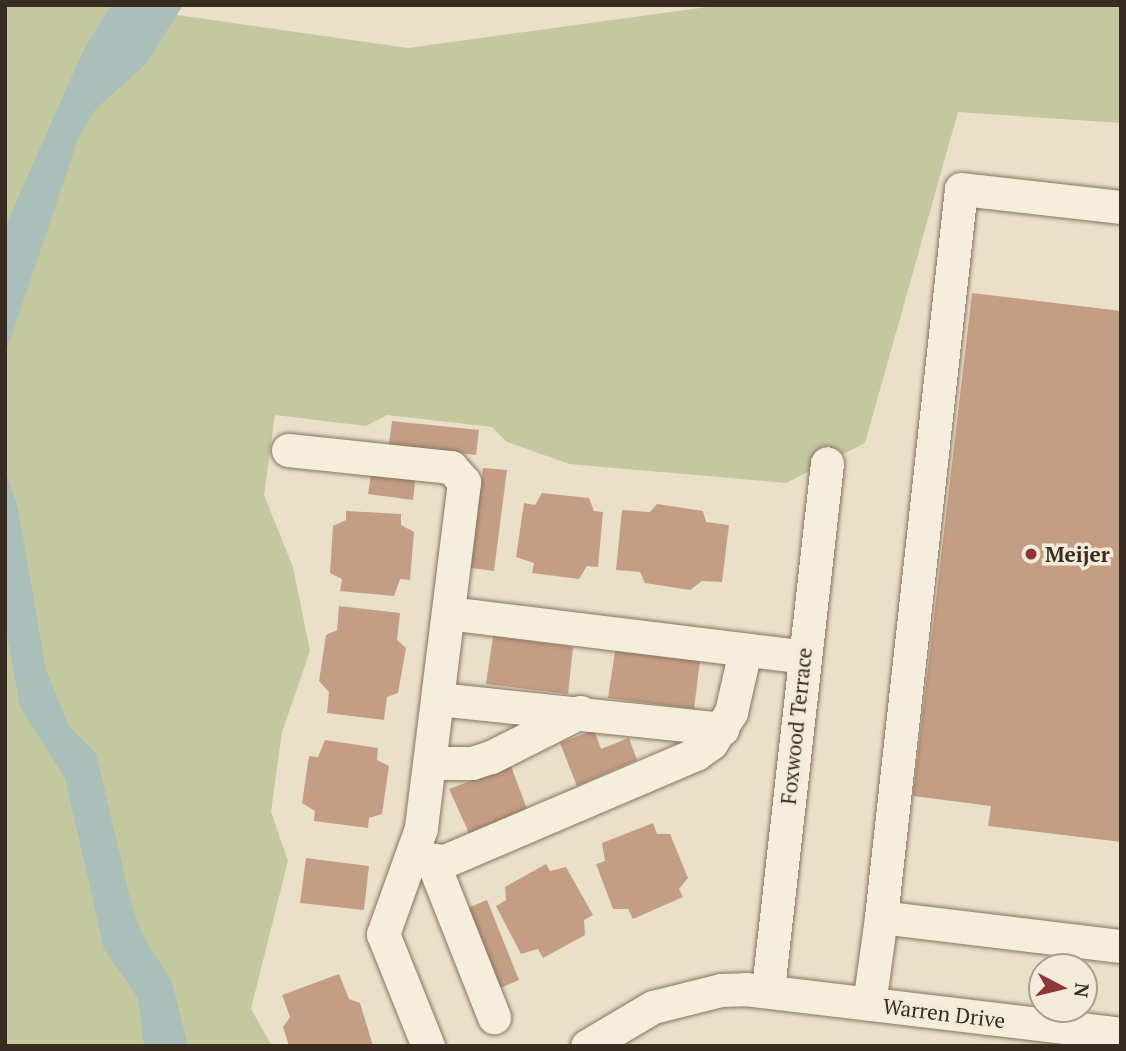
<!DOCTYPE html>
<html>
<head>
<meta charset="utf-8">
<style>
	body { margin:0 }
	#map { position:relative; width:1126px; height:1051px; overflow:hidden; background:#eae0ca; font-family:"PT Serif",serif }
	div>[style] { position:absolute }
	.green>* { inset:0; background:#c4c89f }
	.water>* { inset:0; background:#aabfb9 }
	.building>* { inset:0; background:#c49e84 }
	.roads { filter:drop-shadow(0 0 2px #857360) drop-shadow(0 0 2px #857360) }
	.minor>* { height:33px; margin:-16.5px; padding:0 16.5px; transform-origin:16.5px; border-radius:16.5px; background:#f6eedd }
	.dots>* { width:19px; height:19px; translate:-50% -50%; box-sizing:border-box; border:4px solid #f3ebd9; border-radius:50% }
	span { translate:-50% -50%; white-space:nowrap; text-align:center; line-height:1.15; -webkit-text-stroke:7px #f3ebd9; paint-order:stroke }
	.poi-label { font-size:21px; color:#382c22; font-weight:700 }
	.left { translate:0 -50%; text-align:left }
	.street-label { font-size:21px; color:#382c22 }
	.frame { position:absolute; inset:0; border:7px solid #382c22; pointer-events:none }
	.north { position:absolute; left:1028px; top:953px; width:70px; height:70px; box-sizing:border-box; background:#f3ebd9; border:2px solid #a89f90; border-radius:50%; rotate:97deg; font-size:19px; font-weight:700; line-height:28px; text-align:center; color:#382c22 }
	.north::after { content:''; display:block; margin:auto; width:24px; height:32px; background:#8e3739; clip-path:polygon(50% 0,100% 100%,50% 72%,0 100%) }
</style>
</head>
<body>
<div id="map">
	<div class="green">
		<i style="clip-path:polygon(5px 5px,108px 5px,408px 48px,722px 5px,1121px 5px,1121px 123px,958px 112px,865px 443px,786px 483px,569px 464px,507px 442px,492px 427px,387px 415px,366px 426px,275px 415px,264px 495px,293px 567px,310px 651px,282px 732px,271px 812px,288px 861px,251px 1009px,272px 1046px,5px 1046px)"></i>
	</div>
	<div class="water">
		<i style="clip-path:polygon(111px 5px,183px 5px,146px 64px,96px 109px,78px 139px,5px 356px,5px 227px,83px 51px)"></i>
		<i style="clip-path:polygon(5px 469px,18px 509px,46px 670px,69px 726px,96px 753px,131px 902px,142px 934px,172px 982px,188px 1046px,144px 1046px,138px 998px,104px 949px,65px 778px,20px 707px,5px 624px)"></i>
	</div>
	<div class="building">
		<i style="clip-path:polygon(972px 293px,1121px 311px,1121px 842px,988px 826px,991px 806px,913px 796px)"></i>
		<i style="clip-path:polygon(392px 421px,479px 430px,476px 455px,389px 445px)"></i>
		<i style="clip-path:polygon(372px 468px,416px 473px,413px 500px,368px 494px)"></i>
		<i style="clip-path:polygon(483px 468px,507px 470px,494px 571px,471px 568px)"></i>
		<i style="clip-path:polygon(542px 493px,589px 498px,594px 511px,603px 512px,598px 567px,587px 566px,579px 579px,532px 573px,534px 563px,516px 557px,524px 503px,535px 505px)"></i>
		<i style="clip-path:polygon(657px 504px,703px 511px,706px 522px,729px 525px,722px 582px,702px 581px,690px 590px,645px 583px,640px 572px,616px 570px,622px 510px,650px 512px)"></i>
		<i style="clip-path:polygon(346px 511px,401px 514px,401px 525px,414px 532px,410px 580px,400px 579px,394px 596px,340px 591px,342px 579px,330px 573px,333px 526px,346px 520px)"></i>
		<i style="clip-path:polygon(339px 606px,400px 613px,397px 640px,406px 648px,398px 693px,387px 697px,384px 720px,327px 713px,329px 692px,319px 681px,326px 635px,337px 630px)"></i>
		<i style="clip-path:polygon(493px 636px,573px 647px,568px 694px,486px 684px)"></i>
		<i style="clip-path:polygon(615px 651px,700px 661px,694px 709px,608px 698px)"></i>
		<i style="clip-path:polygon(594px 730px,601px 749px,629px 738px,637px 760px,577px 786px,560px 743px)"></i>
		<i style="clip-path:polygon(325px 740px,378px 748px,377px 760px,389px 766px,382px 814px,369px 818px,368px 828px,314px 821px,315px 811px,302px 803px,309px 756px,318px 757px)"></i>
		<i style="clip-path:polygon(511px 766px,527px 809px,469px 833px,449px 789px)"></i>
		<i style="clip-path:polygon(653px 823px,657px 834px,670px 834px,688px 878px,679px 889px,683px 897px,633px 919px,628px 909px,613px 909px,596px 864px,605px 861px,602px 843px)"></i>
		<i style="clip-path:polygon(306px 858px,369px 866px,364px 910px,300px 903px)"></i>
		<i style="clip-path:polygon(546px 864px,550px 871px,566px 867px,593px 915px,584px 920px,585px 935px,543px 958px,538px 949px,521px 954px,496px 906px,506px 900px,505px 887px)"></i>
		<i style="clip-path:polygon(487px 900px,519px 980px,498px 989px,465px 909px)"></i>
		<i style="clip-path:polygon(339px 974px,349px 999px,360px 1003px,373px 1046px,289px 1046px,283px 1027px,290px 1017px,282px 995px)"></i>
	</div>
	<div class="roads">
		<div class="minor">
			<i style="left:288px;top:450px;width:164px;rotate:6deg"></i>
			<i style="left:451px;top:467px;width:20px;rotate:49deg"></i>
			<i style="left:464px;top:482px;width:349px;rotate:97.1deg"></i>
			<i style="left:421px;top:828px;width:113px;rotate:109.7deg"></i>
			<i style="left:383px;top:934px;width:121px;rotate:68.1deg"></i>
			<i style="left:448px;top:613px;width:359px;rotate:7deg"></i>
			<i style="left:438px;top:699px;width:286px;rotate:6deg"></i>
			<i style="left:430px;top:763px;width:42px"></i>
			<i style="left:472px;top:763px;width:20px;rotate:-18deg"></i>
			<i style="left:491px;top:757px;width:100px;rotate:-26.8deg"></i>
			<i style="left:412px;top:857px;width:33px;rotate:7deg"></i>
			<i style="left:445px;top:861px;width:273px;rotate:-23.1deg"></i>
			<i style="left:696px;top:754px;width:19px;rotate:-36deg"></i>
			<i style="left:711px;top:743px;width:37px;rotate:-57deg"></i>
			<i style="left:731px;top:712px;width:63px;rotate:-77.1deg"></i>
			<i style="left:433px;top:863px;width:166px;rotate:68.4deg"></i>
			<i style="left:881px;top:917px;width:732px;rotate:-83.73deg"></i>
			<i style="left:961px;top:189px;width:161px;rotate:6.4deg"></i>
			<i style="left:768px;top:989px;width:529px;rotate:-83.6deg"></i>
			<i style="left:869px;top:1004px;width:88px;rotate:-82.1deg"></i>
			<i style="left:881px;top:917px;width:242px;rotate:6.9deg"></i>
			<i style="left:587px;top:1046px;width:77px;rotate:-30.6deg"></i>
			<i style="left:653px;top:1007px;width:70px;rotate:-14deg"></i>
			<i style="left:721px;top:990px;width:24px;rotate:-2deg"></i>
			<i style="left:745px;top:989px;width:379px;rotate:6.8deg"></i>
		</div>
	</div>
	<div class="dots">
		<i style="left:1031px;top:554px;background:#8e3739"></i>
	</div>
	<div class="poi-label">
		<span class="left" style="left:1045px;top:554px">Meijer</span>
	</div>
	<div class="street-label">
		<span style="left:796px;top:726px;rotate:-84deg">Foxwood Terrace</span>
		<span style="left:944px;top:1013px;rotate:7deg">Warren Drive</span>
	</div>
	<div class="frame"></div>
	<div class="north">N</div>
</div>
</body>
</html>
